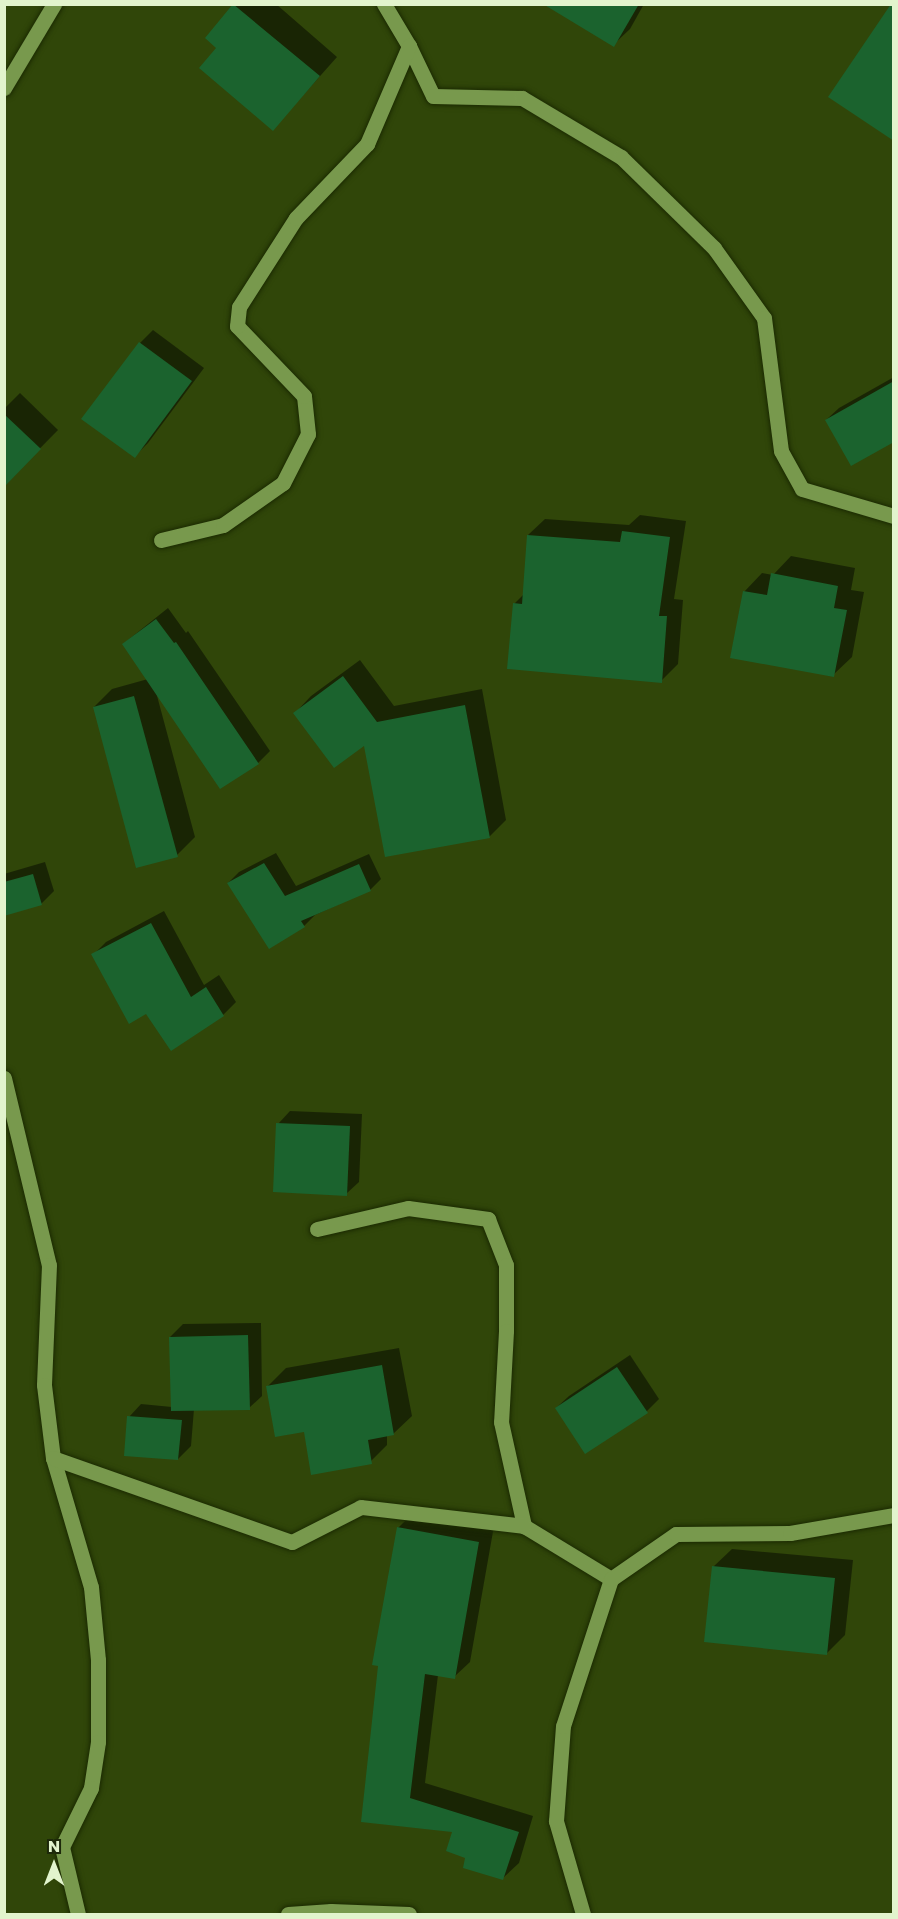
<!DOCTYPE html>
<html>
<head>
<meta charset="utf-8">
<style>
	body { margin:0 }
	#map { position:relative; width:898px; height:1919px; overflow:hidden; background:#304609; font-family:Poppins,sans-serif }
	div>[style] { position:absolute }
	.shadow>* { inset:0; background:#0007 }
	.building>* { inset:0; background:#1b632e }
	.roads { filter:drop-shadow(0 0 2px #1b2a02) drop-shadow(0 0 2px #1b2a02) }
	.street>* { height:15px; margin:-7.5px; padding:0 7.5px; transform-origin:7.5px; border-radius:7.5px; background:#78994d }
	span { translate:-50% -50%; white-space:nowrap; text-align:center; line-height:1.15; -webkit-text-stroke:6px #1d290a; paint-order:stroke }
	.frame { position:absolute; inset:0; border:6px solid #e2f4cd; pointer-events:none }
	.north { position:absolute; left:24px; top:1835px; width:60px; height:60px; -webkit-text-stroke:4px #1d290a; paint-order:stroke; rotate:0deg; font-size:16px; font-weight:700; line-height:24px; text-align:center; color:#e2f4cd }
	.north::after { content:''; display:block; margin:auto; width:21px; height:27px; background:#e2f4cd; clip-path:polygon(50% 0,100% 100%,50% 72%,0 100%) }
</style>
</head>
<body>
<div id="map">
	<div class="shadow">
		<i style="clip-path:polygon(235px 4px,276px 4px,337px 57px,273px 129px,219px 48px,207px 38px)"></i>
		<i style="clip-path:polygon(546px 4px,644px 4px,630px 29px,613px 45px)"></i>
		<i style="clip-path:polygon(153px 330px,204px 368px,148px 443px,135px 456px,140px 343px)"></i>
		<i style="clip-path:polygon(894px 377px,894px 440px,826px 420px,839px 408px)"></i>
		<i style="clip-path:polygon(20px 393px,58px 430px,4px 485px,4px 409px)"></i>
		<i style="clip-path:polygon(640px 515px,686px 521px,674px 599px,683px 600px,678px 664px,661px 681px,514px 604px,524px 594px,528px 535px,545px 519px,629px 525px)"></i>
		<i style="clip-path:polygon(791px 556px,855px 568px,851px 590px,864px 592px,852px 657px,833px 675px,744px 592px,762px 573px,773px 575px)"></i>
		<i style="clip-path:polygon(168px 608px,186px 633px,188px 631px,270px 751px,258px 763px,221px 787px,156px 692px,195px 837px,177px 855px,94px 707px,112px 689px,148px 679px,123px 644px)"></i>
		<i style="clip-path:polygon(360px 660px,394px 706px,482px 689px,506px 820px,489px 837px,365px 743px,295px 713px,311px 696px)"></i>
		<i style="clip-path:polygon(276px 853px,296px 886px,369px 854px,381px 879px,370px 890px,315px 915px,304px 926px,228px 883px,239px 872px)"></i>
		<i style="clip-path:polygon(45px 862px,54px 891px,41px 904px,4px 914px,4px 874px)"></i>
		<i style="clip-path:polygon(164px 911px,204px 985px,219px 975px,236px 1002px,223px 1015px,171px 1049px,147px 1012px,93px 955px,106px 942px)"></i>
		<i style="clip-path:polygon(290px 1111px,362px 1114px,359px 1182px,346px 1194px,278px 1124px)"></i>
		<i style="clip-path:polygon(261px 1323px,262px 1396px,249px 1408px,194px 1409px,191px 1446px,178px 1459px,129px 1417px,141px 1404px,172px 1407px,170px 1337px,183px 1324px)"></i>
		<i style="clip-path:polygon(399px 1348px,412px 1416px,393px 1434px,387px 1435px,387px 1445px,369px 1463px,305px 1430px,268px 1386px,286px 1368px)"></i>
		<i style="clip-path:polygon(630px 1355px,659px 1399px,647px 1411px,556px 1408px,569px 1396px)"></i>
		<i style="clip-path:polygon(414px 1512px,494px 1526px,470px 1662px,454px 1677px,438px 1675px,425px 1783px,533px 1816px,519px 1863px,503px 1878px,467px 1857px,454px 1830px,362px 1821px,398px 1528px)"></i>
		<i style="clip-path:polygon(732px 1549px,853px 1560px,845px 1635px,827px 1653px,713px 1567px)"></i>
	</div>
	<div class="building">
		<i style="clip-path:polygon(233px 4px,320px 76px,273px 131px,199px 68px,216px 48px,205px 38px)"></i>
		<i style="clip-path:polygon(543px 4px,639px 4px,614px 47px)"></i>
		<i style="clip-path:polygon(891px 4px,894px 4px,894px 141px,828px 97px)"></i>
		<i style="clip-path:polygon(139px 342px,192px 381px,135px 458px,81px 419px)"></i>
		<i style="clip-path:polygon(894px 381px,894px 442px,851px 466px,825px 420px)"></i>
		<i style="clip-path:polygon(4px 414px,41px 449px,4px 487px)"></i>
		<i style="clip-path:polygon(622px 531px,670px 537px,659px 616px,667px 616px,662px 683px,507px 669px,513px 603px,522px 604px,527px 535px,620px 542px)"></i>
		<i style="clip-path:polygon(771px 573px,838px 586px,834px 608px,847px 610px,834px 677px,730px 658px,743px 591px,767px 595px)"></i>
		<i style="clip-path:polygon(156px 619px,174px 643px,176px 642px,259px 764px,220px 789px,122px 644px)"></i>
		<i style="clip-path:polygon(343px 676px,377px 722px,465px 705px,490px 838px,385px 857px,364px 746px,334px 768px,293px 713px)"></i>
		<i style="clip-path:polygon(134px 696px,178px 857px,136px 868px,93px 707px)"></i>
		<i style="clip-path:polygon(264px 863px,285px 896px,359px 864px,371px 891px,301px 921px,305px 927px,269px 949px,227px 883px)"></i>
		<i style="clip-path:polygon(33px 874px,42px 905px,4px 916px,4px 882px)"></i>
		<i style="clip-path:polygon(151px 923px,191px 997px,206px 987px,224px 1016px,171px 1051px,146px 1014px,129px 1024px,91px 954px)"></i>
		<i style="clip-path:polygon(276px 1123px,350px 1126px,347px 1196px,273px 1192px)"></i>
		<i style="clip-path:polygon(248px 1335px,250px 1410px,171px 1411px,169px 1337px)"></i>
		<i style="clip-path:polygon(382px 1365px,394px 1435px,368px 1440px,372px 1464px,311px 1475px,304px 1432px,275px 1437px,266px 1386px)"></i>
		<i style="clip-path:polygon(617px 1367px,648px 1413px,585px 1454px,555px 1408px)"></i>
		<i style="clip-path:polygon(127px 1416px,182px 1420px,178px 1460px,124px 1456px)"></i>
		<i style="clip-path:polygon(397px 1527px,479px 1542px,455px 1679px,425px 1674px,410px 1798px,519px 1832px,503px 1880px,463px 1868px,465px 1858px,446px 1851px,452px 1832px,361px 1822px,378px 1666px,372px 1665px)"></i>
		<i style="clip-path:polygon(712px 1566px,835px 1578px,827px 1655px,704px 1642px)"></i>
	</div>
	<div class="roads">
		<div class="street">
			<i style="left:384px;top:4px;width:49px;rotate:59.2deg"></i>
			<i style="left:409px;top:46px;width:55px;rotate:64.4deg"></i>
			<i style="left:433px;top:96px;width:89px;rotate:1.3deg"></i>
			<i style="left:522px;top:98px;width:115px;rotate:30.8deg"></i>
			<i style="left:621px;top:157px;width:130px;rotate:44.4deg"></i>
			<i style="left:714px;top:248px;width:86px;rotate:54.5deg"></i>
			<i style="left:764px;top:318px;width:134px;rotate:82.7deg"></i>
			<i style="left:781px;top:451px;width:43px;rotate:61.1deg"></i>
			<i style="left:802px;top:489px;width:96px;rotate:16.4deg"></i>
			<i style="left:4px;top:88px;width:98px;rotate:-59.2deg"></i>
			<i style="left:161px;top:540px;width:64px;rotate:-13.6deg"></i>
			<i style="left:223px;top:525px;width:73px;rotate:-35deg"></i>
			<i style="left:283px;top:483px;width:55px;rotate:-63deg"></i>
			<i style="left:308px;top:434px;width:38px;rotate:-96deg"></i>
			<i style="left:304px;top:396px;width:97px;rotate:-133.7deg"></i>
			<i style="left:237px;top:326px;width:19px;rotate:-84deg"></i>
			<i style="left:239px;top:307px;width:106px;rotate:-57.4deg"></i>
			<i style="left:296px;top:218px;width:103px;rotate:-46.2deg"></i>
			<i style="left:367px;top:144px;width:107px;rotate:-66.8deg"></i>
			<i style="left:4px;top:1078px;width:192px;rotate:76.5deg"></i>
			<i style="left:49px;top:1265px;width:120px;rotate:92.4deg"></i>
			<i style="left:44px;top:1385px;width:74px;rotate:83deg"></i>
			<i style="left:53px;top:1458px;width:134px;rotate:73.6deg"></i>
			<i style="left:91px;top:1587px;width:73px;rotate:84.5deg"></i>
			<i style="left:98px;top:1660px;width:82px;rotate:90deg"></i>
			<i style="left:98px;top:1742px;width:47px;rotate:98.7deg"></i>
			<i style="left:91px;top:1788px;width:66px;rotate:116.2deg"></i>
			<i style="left:62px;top:1847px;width:69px;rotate:76.6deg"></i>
			<i style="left:317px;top:1229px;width:93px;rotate:-13deg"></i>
			<i style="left:408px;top:1208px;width:81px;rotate:7.8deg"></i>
			<i style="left:488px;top:1219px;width:49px;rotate:68.6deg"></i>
			<i style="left:506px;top:1265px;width:66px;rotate:90deg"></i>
			<i style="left:506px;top:1331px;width:91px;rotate:93.1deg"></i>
			<i style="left:501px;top:1422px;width:107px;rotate:77.5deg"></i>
			<i style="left:524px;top:1526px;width:102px;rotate:31.3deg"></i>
			<i style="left:53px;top:1458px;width:253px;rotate:19.4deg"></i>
			<i style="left:292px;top:1542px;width:77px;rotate:-26.9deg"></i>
			<i style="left:361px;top:1507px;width:164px;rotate:6.6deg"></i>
			<i style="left:288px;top:1914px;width:43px;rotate:-4deg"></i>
			<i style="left:331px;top:1911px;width:78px;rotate:2.2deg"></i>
			<i style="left:583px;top:1914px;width:97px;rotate:-106.2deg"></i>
			<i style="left:556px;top:1821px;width:95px;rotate:-85.8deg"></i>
			<i style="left:563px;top:1726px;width:155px;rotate:-71.9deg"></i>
			<i style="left:611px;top:1579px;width:79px;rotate:-34.7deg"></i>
			<i style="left:676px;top:1534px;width:114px;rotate:-0.5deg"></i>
			<i style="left:790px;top:1533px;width:106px;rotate:-9.8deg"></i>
		</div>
	</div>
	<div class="frame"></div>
	<div class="north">N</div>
</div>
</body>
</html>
